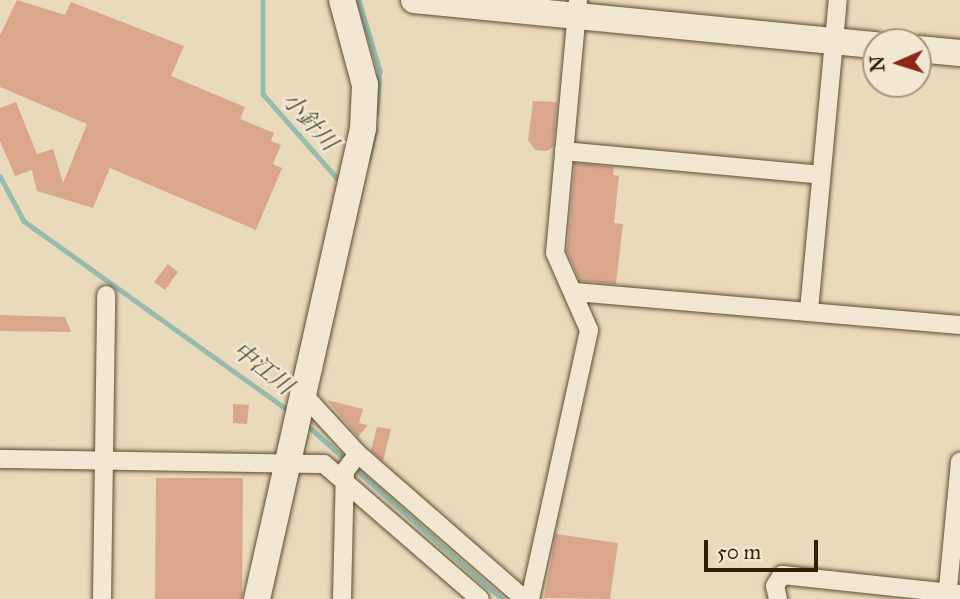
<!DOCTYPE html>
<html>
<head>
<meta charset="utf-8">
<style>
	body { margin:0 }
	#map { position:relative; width:960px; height:599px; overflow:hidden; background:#e9dabb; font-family:"IM FELL Great Primer","Noto Serif JP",serif }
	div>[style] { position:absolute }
	.stream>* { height:4.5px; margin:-2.25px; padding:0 2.25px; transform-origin:2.25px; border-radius:2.25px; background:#97bbad }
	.building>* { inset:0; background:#daa78d }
	.roads { filter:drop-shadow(0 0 2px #5e4d32) drop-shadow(0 0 2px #5e4d32) }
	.street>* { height:18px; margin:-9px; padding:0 9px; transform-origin:9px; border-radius:9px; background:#f1e7d3 }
	.secondary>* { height:26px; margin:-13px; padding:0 13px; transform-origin:13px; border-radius:13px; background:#f1e7d3 }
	span { translate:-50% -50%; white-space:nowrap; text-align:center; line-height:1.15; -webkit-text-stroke:5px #f1e7d3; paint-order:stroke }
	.water-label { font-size:23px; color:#4f4d37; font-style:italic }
	.north { position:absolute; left:862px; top:28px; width:70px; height:70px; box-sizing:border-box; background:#f1e7d3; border:2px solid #a49781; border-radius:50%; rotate:267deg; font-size:19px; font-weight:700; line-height:28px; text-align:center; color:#301e05 }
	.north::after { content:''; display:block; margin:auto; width:24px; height:32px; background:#8f2418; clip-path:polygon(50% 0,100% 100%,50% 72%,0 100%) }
	.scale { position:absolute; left:704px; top:540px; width:114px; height:32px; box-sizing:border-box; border:4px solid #301e05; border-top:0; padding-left:9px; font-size:21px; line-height:24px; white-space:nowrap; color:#301e05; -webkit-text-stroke:5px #f1e7d3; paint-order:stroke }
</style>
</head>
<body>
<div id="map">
	<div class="stream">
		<i style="left:263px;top:0;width:94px;rotate:90deg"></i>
		<i style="left:263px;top:94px;width:113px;rotate:48.6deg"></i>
		<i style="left:359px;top:0;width:74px;rotate:73.5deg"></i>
		<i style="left:380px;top:71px;width:42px;rotate:94.1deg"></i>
		<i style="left:369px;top:158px;width:30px;rotate:-78deg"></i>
		<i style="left:0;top:176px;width:51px;rotate:61.9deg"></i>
		<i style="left:24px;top:221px;width:326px;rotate:35.6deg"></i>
		<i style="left:307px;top:425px;width:54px;rotate:42deg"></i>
		<i style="left:353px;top:467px;width:199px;rotate:41.5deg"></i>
	</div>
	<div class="building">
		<i style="clip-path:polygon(17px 0,65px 15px,71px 2px,184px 46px,171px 76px,245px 107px,240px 119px,274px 133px,271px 141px,281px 145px,273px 164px,282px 168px,256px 230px,110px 168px,93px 208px,37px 191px,32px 170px,15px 176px,0 141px,0 108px,16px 102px,37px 154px,53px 149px,63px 183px,87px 124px,0 87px,0 35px)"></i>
		<i style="clip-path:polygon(533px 101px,557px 102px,553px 147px,547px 151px,535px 150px,528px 140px)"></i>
		<i style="clip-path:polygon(575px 163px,614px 167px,613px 175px,619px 176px,614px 223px,623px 224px,616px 284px,580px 281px,567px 251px)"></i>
		<i style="clip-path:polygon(168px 264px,178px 272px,165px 290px,154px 282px)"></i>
		<i style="clip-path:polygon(0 315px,65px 317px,71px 332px,0 331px)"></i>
		<i style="clip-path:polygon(327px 400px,363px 409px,359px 423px,368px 425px,358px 437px)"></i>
		<i style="clip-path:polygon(233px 404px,249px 405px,247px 424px,233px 423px)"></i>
		<i style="clip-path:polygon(377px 427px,391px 429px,383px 461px,371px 451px)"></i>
		<i style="clip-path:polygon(156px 478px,243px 478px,242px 599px,155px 599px)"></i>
		<i style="clip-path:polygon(556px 534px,618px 543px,610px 599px,544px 598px)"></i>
	</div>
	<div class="roads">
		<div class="street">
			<i style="left:564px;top:151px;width:258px;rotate:5.3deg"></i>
			<i style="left:575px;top:292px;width:386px;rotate:4.9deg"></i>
			<i style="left:809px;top:310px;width:311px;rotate:-84.7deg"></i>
			<i style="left:300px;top:391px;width:86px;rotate:47.4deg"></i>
			<i style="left:358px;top:454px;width:220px;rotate:41.1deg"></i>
			<i style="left:0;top:459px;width:324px;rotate:0.9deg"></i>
			<i style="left:324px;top:464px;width:206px;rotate:40.9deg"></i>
			<i style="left:102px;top:599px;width:304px;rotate:-89.2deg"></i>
			<i style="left:342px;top:599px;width:128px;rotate:-88.7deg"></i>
			<i style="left:345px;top:471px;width:21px;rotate:-53deg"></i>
			<i style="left:530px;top:599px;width:275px;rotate:-77.6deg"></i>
			<i style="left:589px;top:330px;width:84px;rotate:-113.8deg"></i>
			<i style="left:555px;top:253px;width:254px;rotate:-84.8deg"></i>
			<i style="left:778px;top:599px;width:13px;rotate:-103deg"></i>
			<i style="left:775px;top:586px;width:13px;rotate:-58deg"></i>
			<i style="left:782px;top:575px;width:179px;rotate:6.1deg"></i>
			<i style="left:947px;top:599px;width:138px;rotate:-84.6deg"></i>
		</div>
		<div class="secondary">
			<i style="left:414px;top:0;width:464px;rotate:5.6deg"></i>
			<i style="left:918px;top:49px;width:42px;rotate:5.4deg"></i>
			<i style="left:257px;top:599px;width:483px;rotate:-77.3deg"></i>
			<i style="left:363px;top:128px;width:43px;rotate:-87.3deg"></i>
			<i style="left:365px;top:85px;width:88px;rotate:-105.1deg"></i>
		</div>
	</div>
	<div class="water-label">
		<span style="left:310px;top:121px;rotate:48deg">小針川</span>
		<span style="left:263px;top:368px;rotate:38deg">中江川</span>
	</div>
	<div class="north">N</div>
	<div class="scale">50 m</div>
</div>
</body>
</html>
